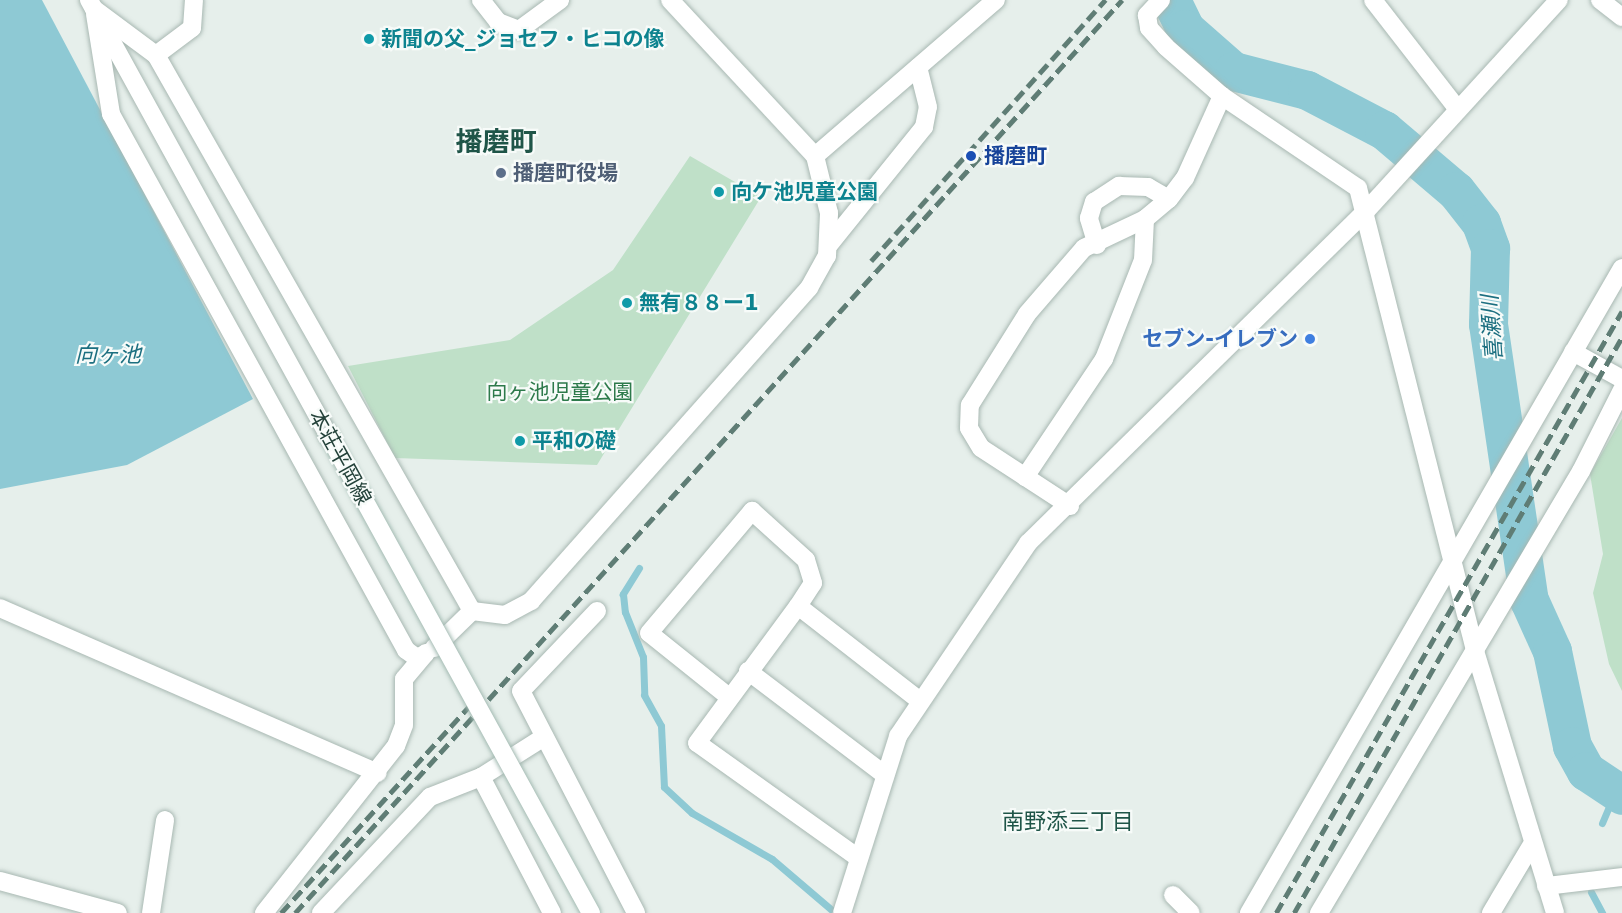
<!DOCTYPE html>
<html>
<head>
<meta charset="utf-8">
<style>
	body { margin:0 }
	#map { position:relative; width:1622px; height:913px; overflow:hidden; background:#e6efeb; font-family:"DejaVu Sans","Noto Sans JP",sans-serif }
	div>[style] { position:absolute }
	.green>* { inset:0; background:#bfe0c8 }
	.water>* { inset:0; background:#8ec9d4 }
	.stream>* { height:7px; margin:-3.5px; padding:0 3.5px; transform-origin:3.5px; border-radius:3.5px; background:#8ec9d4 }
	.river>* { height:39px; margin:-19.5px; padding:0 19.5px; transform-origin:19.5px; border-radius:19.5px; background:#8ec9d4 }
	.roads { filter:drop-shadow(0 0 2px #a8b8b2) drop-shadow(0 0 2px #a8b8b2) }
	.street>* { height:18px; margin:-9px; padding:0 9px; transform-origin:9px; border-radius:9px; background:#fff }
	.secondary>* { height:18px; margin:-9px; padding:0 9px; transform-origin:9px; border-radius:9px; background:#fff }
	.rail>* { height:4.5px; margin-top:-2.25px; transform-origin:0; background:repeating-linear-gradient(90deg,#5f7d75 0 12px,transparent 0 18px) }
	.bridges { filter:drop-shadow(0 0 2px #a4bbb3) drop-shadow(0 0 2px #a4bbb3) }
	.secondary-bridge>* { height:18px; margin:-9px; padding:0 9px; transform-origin:9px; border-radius:9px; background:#fff }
	.dots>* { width:16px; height:16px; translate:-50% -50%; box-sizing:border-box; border:3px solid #f7fbf9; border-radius:50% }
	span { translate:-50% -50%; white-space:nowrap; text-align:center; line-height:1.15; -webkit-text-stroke:4.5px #f7fbf9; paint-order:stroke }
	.culture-label { font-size:21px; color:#0d838f; font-weight:700 }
	.left { translate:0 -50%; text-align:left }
	.transit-label { font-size:21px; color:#164399; font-weight:700 }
	.service-label { font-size:21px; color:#4e5e75; font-weight:700 }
	.shop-label { font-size:21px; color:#366cbe; font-weight:700 }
	.right { translate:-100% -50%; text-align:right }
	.park-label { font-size:21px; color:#2d7a4b }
	.street-label { font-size:21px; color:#24423a }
	.water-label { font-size:22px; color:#1c6f80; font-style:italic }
	.neighbourhood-label { font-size:22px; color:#1f5548 }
	.district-label { font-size:27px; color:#1f5548; font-weight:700 }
</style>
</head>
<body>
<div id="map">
	<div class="green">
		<i style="clip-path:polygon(690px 156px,761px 197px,597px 465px,395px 458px,348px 366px,510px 340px,613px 270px)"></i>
		<i style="clip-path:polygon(1622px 418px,1622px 691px,1609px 664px,1593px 593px,1603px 554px,1590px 474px)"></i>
	</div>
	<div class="water">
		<i style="clip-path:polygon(0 0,42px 0,253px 399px,127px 465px,0 489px)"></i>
	</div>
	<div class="stream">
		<i style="left:639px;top:568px;width:31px;rotate:122deg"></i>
		<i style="left:623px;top:594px;width:18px;rotate:84deg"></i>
		<i style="left:625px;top:612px;width:48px;rotate:68.2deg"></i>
		<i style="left:643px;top:657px;width:38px;rotate:88deg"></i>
		<i style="left:644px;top:695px;width:35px;rotate:61deg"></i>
		<i style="left:661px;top:726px;width:61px;rotate:87.2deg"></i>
		<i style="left:664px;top:787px;width:38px;rotate:43deg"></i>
		<i style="left:692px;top:813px;width:92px;rotate:29.9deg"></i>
		<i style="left:772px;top:859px;width:82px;rotate:40.5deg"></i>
		<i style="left:1602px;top:823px;width:34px;rotate:-67deg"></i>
		<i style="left:1591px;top:892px;width:24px;rotate:62deg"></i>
	</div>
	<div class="river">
		<i style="left:1171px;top:0;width:32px;rotate:64deg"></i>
		<i style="left:1185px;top:29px;width:64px;rotate:41.2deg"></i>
		<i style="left:1233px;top:71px;width:76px;rotate:14.4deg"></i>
		<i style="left:1307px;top:90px;width:87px;rotate:27.5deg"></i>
		<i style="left:1384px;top:130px;width:94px;rotate:40.3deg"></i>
		<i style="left:1456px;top:191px;width:41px;rotate:52deg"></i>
		<i style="left:1481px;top:223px;width:27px;rotate:70deg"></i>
		<i style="left:1490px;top:248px;width:76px;rotate:91.5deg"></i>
		<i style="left:1488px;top:324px;width:279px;rotate:81.6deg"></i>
		<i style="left:1529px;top:600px;width:56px;rotate:65.7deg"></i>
		<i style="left:1552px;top:651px;width:97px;rotate:78.1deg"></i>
		<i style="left:1572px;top:746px;width:29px;rotate:61deg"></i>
		<i style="left:1586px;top:771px;width:43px;rotate:33.7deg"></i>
	</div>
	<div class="roads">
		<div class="street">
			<i style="left:481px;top:0;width:28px;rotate:52deg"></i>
			<i style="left:498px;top:22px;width:22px;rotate:21deg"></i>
			<i style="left:519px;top:30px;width:51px;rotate:-36.2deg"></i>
			<i style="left:1161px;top:0;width:21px;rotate:133deg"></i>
			<i style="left:1147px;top:15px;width:13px;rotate:81deg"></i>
			<i style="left:1149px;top:28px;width:25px;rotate:48deg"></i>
			<i style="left:1166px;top:47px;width:74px;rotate:41.2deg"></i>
			<i style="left:1222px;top:96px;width:164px;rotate:34.1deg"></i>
			<i style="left:1358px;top:188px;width:478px;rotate:75.8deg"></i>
			<i style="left:1475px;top:651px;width:274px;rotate:73deg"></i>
			<i style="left:1373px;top:0;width:135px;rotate:52.2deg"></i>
			<i style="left:1600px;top:0;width:28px;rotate:38deg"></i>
			<i style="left:94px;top:9px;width:77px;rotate:36.6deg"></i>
			<i style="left:156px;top:55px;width:640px;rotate:60.39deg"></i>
			<i style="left:95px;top:14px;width:101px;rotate:80.9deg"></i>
			<i style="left:111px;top:114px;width:612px;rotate:61.17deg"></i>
			<i style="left:406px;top:650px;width:14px;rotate:36deg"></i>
			<i style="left:417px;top:658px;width:9px;rotate:-27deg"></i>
			<i style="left:156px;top:55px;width:45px;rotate:-36.9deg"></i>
			<i style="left:192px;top:28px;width:28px;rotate:-86deg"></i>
			<i style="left:1097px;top:245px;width:28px;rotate:-107deg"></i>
			<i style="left:1089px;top:218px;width:17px;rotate:-73deg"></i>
			<i style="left:1094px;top:202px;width:30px;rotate:-33deg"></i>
			<i style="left:1119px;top:186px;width:29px;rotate:2deg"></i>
			<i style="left:1148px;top:187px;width:24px;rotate:30deg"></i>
			<i style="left:828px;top:246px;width:153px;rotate:-51.1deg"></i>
			<i style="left:924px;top:127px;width:20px;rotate:-79deg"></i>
			<i style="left:928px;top:107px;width:41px;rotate:-104deg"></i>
			<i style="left:1573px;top:352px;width:56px;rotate:28.9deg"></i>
			<i style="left:1025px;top:477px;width:142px;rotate:-56.2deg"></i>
			<i style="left:1104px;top:359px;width:106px;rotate:-68.5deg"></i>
			<i style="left:1143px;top:260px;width:41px;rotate:-87.2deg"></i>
			<i style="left:1070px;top:506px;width:106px;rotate:-146.9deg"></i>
			<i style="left:981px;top:448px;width:23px;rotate:-121deg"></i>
			<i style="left:969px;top:428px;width:23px;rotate:-88deg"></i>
			<i style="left:970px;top:405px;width:107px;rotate:-57.9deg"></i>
			<i style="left:1027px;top:314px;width:87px;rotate:-49.2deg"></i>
			<i style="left:1084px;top:248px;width:68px;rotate:-25.4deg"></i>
			<i style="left:1145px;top:219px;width:31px;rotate:-40deg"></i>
			<i style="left:1169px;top:199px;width:26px;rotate:-53deg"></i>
			<i style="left:1185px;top:178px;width:90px;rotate:-65.7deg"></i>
			<i style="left:0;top:608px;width:412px;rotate:23.6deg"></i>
			<i style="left:597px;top:611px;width:110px;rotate:133.5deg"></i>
			<i style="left:521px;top:691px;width:250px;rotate:62.6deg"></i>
			<i style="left:748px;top:671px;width:172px;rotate:37.2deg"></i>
			<i style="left:729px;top:697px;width:102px;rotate:-141.3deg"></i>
			<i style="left:649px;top:633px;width:160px;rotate:-49.8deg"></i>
			<i style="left:752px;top:511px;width:73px;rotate:42.2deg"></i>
			<i style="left:806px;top:560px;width:24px;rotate:73deg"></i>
			<i style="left:813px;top:583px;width:27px;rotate:123deg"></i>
			<i style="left:481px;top:777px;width:153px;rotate:62.4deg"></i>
			<i style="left:857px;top:857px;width:196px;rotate:-144.5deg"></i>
			<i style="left:697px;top:743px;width:170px;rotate:-53.6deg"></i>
			<i style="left:798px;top:606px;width:155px;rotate:37.9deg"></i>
			<i style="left:0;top:881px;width:122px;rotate:15.2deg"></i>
			<i style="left:1546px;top:886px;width:77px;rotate:-6.8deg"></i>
			<i style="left:1173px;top:895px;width:25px;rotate:45deg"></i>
			<i style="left:151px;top:913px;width:94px;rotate:-81.4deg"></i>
			<i style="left:264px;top:913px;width:213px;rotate:-51.7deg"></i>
			<i style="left:396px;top:746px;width:22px;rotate:-69deg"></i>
			<i style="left:404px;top:725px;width:46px;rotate:-90deg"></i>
			<i style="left:404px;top:679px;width:34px;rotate:-50deg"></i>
			<i style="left:321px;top:913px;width:159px;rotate:-46.8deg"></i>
			<i style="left:430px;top:797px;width:55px;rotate:-21.4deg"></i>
			<i style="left:481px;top:777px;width:75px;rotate:-32.4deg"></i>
			<i style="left:842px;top:913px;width:186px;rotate:-72.4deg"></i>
			<i style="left:898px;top:736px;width:233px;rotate:-56deg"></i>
			<i style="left:1028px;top:543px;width:474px;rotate:-44.5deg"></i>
			<i style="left:1366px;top:211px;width:286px;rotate:-47.6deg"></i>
			<i style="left:1249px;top:913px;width:745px;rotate:-59.96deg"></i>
			<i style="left:1319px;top:913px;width:514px;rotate:-59.34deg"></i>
			<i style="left:1581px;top:471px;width:91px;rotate:-63.2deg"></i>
			<i style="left:1491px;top:913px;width:78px;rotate:-59.2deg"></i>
		</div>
		<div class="secondary">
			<i style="left:89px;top:0;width:498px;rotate:61.2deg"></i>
			<i style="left:815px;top:156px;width:239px;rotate:-40.8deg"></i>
			<i style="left:434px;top:648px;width:53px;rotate:-44.2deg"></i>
			<i style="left:472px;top:611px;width:33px;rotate:7deg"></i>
			<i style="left:505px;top:615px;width:30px;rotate:-28deg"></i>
			<i style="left:531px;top:601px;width:419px;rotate:-48.4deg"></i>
			<i style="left:809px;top:288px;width:37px;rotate:-61deg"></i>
			<i style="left:827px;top:256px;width:43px;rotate:-87.3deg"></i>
			<i style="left:829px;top:213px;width:59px;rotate:-103.8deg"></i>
			<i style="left:815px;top:156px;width:213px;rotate:-132.9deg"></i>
		</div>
	</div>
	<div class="rail">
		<i style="left:871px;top:261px;width:351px;rotate:-48.1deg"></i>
		<i style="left:281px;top:913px;width:285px;rotate:-47.7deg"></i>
		<i style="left:295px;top:913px;width:1232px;rotate:-47.83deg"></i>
		<i style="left:1276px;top:913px;width:694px;rotate:-60.11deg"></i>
		<i style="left:1294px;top:913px;width:663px;rotate:-60.34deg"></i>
	</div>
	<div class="bridges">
		<div class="secondary-bridge">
			<i style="left:329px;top:436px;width:544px;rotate:61.22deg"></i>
		</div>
	</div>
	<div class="dots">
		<i style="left:369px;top:39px;background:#0f9aa8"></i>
		<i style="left:971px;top:156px;background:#1a4fb4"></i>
		<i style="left:501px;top:173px;background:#5c6f8a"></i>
		<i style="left:719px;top:192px;background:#0f9aa8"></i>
		<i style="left:627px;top:303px;background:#0f9aa8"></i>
		<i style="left:1310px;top:339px;background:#3f7fe0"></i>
		<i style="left:520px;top:441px;background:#0f9aa8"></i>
	</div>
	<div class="culture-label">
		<span class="left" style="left:381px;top:39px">新聞の父_ジョセフ・ヒコの像</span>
		<span class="left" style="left:731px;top:192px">向ケ池児童公園</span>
		<span class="left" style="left:639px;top:303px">無有８８ー1</span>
		<span class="left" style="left:532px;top:441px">平和の礎</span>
	</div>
	<div class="transit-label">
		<span class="left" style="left:984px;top:156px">播磨町</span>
	</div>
	<div class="service-label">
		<span class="left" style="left:513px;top:173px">播磨町役場</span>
	</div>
	<div class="shop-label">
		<span class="right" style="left:1298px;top:339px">セブン-イレブン</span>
	</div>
	<div class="park-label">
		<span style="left:560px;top:392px">向ヶ池児童公園</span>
	</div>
	<div class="street-label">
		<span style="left:340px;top:457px;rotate:61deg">本荘平岡線</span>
	</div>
	<div class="water-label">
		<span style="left:1492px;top:328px;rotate:-94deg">喜瀬川</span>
		<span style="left:108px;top:355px">向ヶ池</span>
	</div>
	<div class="neighbourhood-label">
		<span style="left:1068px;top:822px">南野添三丁目</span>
	</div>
	<div class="district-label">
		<span style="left:496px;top:142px">播磨町</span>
	</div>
</div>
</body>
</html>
